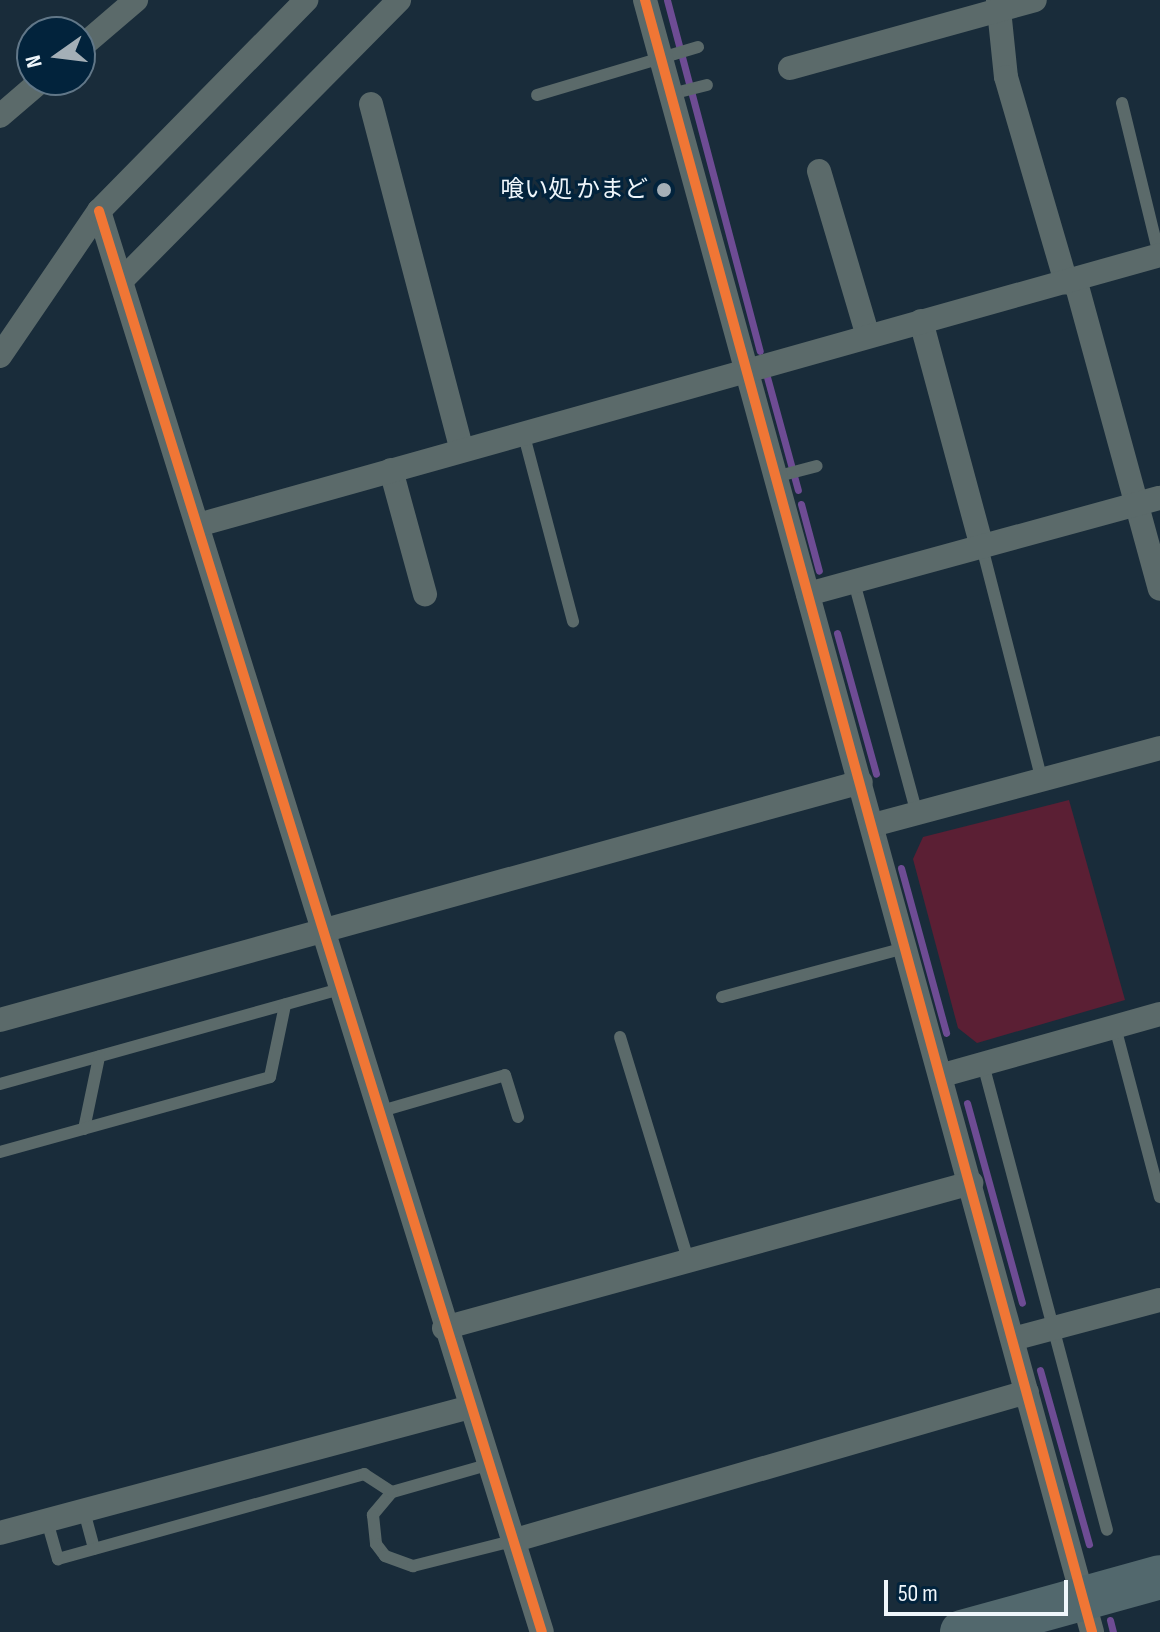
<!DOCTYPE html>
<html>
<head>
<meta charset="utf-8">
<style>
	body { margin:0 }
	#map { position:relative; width:1160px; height:1632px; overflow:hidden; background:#192c3a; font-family:"Sofia Sans Condensed","Noto Sans JP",sans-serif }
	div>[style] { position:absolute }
	.green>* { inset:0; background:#5b1f34 }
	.stream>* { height:7px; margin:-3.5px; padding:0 3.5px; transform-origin:3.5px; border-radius:3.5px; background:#6e4c94 }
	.lane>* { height:12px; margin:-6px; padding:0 6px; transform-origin:6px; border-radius:6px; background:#5b6a6a }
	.street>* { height:24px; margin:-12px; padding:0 12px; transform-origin:12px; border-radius:12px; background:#5b6a6a }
	.highway>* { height:44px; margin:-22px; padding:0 22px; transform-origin:22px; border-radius:22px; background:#52686d }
	.cycleway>* { height:10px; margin:-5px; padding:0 5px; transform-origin:5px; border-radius:5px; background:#f07635 }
	.dots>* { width:22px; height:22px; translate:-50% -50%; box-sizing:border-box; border:4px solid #02233c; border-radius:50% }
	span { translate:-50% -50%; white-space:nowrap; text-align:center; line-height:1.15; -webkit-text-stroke:6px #02233c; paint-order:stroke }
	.poi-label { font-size:24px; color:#eff6fb }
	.right { translate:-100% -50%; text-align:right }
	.north { position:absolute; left:16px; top:16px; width:80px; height:80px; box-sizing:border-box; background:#02233c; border:2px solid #617788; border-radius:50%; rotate:256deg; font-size:22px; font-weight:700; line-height:32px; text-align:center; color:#eff6fb }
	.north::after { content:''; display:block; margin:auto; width:28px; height:36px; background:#a4afb7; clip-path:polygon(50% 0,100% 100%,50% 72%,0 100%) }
	.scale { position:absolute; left:884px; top:1580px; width:184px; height:36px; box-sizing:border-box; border:4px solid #eff6fb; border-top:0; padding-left:10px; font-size:24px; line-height:28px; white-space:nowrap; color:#eff6fb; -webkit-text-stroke:6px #02233c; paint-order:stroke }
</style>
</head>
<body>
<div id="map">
	<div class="green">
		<i style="clip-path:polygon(1069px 800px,1125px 1000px,977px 1043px,958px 1028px,913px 859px,923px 837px)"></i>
	</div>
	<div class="stream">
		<i style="left:667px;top:0;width:363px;rotate:75.2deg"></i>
		<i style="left:767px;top:377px;width:117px;rotate:74.7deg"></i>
		<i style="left:801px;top:504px;width:69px;rotate:75deg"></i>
		<i style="left:837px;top:633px;width:146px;rotate:74.5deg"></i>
		<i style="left:901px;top:868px;width:171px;rotate:74.7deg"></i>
		<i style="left:967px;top:1103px;width:207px;rotate:74.6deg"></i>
		<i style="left:1040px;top:1370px;width:181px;rotate:74.3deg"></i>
		<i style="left:1110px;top:1620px;width:12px;rotate:76deg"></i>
	</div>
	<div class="lane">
		<i style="left:671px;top:94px;width:37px;rotate:-14deg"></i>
		<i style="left:537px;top:95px;width:168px;rotate:-16.6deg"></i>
		<i style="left:1122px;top:103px;width:156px;rotate:76.3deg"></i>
		<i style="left:523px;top:432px;width:196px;rotate:75.2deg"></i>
		<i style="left:775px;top:477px;width:43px;rotate:-14.7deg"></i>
		<i style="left:982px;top:547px;width:242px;rotate:75.6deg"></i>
		<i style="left:854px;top:582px;width:240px;rotate:74.8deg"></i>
		<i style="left:722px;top:997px;width:193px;rotate:-15deg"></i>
		<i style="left:1115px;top:1027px;width:176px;rotate:75.2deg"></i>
		<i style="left:620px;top:1037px;width:236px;rotate:73deg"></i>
		<i style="left:983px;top:1064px;width:482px;rotate:75.1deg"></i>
		<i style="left:0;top:1084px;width:354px;rotate:-15.6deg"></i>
		<i style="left:378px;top:1112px;width:132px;rotate:-16.2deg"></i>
		<i style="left:505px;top:1075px;width:44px;rotate:72.8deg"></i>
		<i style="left:84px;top:1129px;width:74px;rotate:-78.2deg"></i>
		<i style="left:0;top:1152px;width:280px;rotate:-15.5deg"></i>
		<i style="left:270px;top:1077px;width:74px;rotate:-78.2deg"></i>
		<i style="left:487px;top:1465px;width:99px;rotate:164.1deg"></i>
		<i style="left:392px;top:1492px;width:30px;rotate:130deg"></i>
		<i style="left:373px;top:1515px;width:29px;rotate:84deg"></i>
		<i style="left:376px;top:1544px;width:15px;rotate:53deg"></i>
		<i style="left:385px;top:1556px;width:30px;rotate:20deg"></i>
		<i style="left:413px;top:1566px;width:102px;rotate:-14.2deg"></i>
		<i style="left:84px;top:1511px;width:39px;rotate:75deg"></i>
		<i style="left:47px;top:1521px;width:40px;rotate:74deg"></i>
		<i style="left:58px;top:1559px;width:318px;rotate:-15.5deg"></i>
		<i style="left:364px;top:1474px;width:33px;rotate:33deg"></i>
	</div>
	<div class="street">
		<i style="left:645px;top:0;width:1692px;rotate:74.68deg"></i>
		<i style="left:998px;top:0;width:77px;rotate:84.1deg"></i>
		<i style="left:1006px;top:77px;width:214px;rotate:73.7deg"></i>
		<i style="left:80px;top:48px;width:74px;rotate:-40.6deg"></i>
		<i style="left:790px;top:68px;width:254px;rotate:-15.5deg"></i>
		<i style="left:371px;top:104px;width:358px;rotate:75.3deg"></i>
		<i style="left:0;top:116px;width:55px;rotate:-40.6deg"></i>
		<i style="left:819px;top:171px;width:172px;rotate:73.5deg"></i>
		<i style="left:99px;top:211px;width:1488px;rotate:72.69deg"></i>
		<i style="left:1075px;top:279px;width:321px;rotate:74.7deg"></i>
		<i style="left:122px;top:280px;width:394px;rotate:-45.3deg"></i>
		<i style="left:921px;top:321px;width:234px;rotate:74.9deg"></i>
		<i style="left:0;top:356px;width:176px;rotate:-55.7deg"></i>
		<i style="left:99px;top:211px;width:296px;rotate:-45.5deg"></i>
		<i style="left:391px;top:470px;width:129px;rotate:74.7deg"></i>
		<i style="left:198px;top:525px;width:999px;rotate:-15.68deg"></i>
		<i style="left:808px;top:594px;width:365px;rotate:-15.3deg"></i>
		<i style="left:873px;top:825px;width:297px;rotate:-15deg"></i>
		<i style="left:0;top:1020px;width:893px;rotate:-15.45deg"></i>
		<i style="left:943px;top:1075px;width:225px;rotate:-15.7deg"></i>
		<i style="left:444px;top:1328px;width:547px;rotate:-15.38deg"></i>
		<i style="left:1013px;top:1339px;width:152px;rotate:-14.9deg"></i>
		<i style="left:0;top:1533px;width:484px;rotate:-15deg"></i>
		<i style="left:512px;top:1541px;width:536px;rotate:-16.14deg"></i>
	</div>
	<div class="highway">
		<i style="left:962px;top:1632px;width:205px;rotate:-15.5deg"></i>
	</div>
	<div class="cycleway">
		<i style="left:645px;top:0;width:1692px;rotate:74.68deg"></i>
		<i style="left:99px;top:211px;width:1488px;rotate:72.69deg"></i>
	</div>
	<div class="dots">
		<i style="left:664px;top:190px;background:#a4afb7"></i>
	</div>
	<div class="poi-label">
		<span class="right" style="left:648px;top:190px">喰い処 かまど</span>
	</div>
	<div class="north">N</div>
	<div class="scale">50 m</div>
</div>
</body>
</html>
